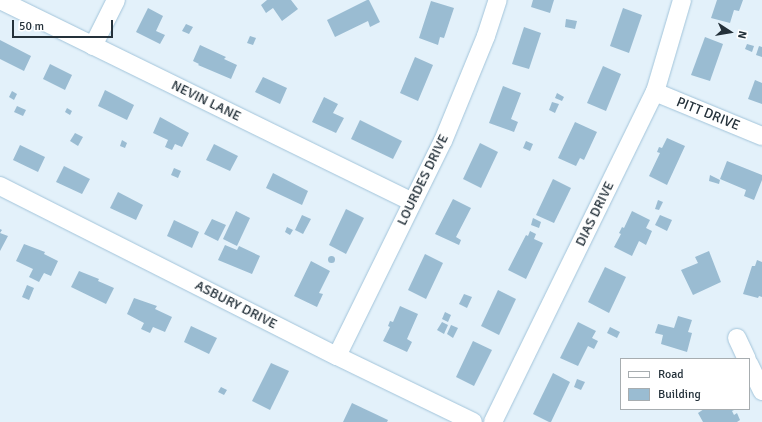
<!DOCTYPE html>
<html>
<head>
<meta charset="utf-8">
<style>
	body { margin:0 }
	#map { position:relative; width:762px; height:422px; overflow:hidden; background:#e3f1fa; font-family:Signika,sans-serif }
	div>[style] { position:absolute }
	.building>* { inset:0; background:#9abcd2 }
	.round { border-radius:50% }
	.roads { filter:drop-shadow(0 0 1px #a2c4da) drop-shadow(0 0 1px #a2c4da) }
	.minor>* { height:18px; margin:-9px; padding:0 9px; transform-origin:9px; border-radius:9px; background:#fff }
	span { translate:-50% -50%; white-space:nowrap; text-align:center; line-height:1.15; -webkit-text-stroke:4px #fff; paint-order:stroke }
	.street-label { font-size:14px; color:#24313a }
	.legend { position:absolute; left:620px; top:358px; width:130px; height:52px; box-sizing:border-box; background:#fff; border:1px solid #a7adb0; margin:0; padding:5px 7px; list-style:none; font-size:12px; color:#24313a }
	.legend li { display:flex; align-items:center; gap:8px; height:20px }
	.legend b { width:20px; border:1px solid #a7adb0 }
	.north { position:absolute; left:710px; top:12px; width:40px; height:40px; -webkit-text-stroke:3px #fff; paint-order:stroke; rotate:102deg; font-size:11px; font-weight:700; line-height:16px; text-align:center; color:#24313a }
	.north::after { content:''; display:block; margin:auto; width:14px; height:18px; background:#24313a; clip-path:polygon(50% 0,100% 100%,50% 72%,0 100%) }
	.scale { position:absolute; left:12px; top:20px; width:101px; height:18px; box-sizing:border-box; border:2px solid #24313a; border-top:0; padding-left:5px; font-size:12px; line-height:14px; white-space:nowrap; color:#24313a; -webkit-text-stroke:3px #fff; paint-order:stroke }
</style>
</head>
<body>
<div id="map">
	<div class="building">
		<i style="clip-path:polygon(267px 0,291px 0,298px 9px,282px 21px,273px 8px,266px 13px,261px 5px)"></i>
		<i style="clip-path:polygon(367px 0,369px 0,380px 22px,370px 27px,368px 21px,335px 37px,327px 20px)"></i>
		<i style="clip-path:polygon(533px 0,554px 0,550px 13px,531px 7px)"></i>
		<i style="clip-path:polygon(717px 0,743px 0,739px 11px,734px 10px,730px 23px,711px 18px)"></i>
		<i style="clip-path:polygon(431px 1px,454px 8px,444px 38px,440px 37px,438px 45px,419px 38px)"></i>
		<i style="clip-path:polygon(148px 8px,163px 16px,156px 31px,165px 35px,160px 44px,136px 32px)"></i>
		<i style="clip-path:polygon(623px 8px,642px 15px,629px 53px,610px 46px)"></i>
		<i style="clip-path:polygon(566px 19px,577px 21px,575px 29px,565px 27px)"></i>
		<i style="clip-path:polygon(186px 24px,193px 27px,189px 34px,182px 31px)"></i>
		<i style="clip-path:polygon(524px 27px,541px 33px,529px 69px,512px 64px)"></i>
		<i style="clip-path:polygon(250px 36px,256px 38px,253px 45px,247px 43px)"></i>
		<i style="clip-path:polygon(705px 37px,723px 44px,710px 81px,691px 75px)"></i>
		<i style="clip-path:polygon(0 40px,31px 56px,24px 71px,0 59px)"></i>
		<i style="clip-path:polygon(747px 44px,754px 46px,752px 52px,745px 49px)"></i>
		<i style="clip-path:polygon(200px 45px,226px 57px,224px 59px,237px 65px,231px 79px,198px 65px,199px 64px,193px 61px)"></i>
		<i style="clip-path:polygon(759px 46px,762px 47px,762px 57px,756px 55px)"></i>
		<i style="clip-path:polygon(415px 57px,433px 65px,418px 101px,400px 93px)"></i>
		<i style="clip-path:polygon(50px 64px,72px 75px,65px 90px,43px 79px)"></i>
		<i style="clip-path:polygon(603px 66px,621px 74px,606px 111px,587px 103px)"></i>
		<i style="clip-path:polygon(263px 77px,287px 88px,280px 104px,255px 92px)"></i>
		<i style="clip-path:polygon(755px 80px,762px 83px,762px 104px,748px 99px)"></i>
		<i style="clip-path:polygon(503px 86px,521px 93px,511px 119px,518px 122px,514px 132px,489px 123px)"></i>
		<i style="clip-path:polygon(105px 90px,134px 105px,127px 120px,98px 106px)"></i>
		<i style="clip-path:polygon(12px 91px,17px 94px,14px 100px,9px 97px)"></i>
		<i style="clip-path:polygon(557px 93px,564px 97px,562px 101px,555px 98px)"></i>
		<i style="clip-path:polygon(324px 97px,338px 104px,333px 113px,344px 118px,336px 133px,312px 122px)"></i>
		<i style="clip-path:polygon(552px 102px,559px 104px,555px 113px,549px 110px)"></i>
		<i style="clip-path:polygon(17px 106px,26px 110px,23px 116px,14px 112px)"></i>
		<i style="clip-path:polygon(67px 108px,72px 111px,70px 115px,65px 112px)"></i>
		<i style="clip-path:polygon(160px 117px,189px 133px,182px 147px,175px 144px,172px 150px,165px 147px,168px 140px,153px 133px)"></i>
		<i style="clip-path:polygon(360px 120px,402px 141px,393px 159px,351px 139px)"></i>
		<i style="clip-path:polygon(575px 122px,597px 132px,584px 160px,580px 158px,576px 166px,558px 158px)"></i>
		<i style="clip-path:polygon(75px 133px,83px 137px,78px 146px,70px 141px)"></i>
		<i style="clip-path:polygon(667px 138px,685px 146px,667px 185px,649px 176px,660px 153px,657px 152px,659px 147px,662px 148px)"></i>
		<i style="clip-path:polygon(122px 140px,127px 143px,125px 148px,120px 146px)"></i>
		<i style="clip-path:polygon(526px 141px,533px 144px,530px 151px,523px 148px)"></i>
		<i style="clip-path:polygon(480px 143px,498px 152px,481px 188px,463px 179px)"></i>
		<i style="clip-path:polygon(214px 144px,238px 156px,230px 171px,206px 160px)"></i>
		<i style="clip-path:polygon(20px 145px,45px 157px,38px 172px,13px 160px)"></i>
		<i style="clip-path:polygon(727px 161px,762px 175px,762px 180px,754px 200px,744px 196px,746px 190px,720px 179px)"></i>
		<i style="clip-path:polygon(64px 166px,90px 179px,82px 194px,56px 182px)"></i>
		<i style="clip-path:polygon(174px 168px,181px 171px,178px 178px,171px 175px)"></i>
		<i style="clip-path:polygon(273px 173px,308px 191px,302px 205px,266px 188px)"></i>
		<i style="clip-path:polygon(710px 175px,720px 180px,719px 184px,709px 181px)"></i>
		<i style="clip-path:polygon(553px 179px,571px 188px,554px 223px,536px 215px)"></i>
		<i style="clip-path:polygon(118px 192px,143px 205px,136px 220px,110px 208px)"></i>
		<i style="clip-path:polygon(453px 199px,471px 208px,456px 237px,461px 240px,459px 245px,435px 234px)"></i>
		<i style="clip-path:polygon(658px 200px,663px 202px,659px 210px,655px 209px)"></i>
		<i style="clip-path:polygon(346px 209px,364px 218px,346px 254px,329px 245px)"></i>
		<i style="clip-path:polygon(236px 211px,250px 218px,237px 246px,223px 239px)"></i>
		<i style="clip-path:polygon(632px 211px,650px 220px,646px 228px,652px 231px,646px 245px,639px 241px,632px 256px,614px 247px,621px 234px,619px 233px,622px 227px,624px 228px)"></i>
		<i style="clip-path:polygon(302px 215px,311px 219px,303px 234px,295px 230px)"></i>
		<i style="clip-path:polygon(660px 215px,672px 220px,667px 231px,655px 225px)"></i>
		<i style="clip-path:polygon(533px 218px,541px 222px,539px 228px,531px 225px)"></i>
		<i style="clip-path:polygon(212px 219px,226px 225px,218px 241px,204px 234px)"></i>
		<i style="clip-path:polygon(174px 220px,199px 232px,192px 248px,167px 236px)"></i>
		<i style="clip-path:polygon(287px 227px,293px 230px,290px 235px,285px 232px)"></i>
		<i style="clip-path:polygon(0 229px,2px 230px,0 233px,8px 236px,0 251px)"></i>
		<i style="clip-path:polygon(530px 231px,536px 234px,534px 239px,543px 243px,526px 279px,508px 270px,526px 235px,528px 236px)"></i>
		<i style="clip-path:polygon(24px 244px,45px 252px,44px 254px,58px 261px,51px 276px,44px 273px,39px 282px,29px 277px,33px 269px,16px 261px)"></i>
		<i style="clip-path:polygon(225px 245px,237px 250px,239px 246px,260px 256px,252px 274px,218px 260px)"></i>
		<i style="clip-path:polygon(709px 251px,721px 282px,693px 295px,681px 270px,698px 263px,695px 257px)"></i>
		<i style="clip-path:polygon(425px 254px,443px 263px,426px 299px,408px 290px)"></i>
		<i class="round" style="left:327.5px;top:255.5px;width:7px;height:7px"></i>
		<i style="clip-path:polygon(757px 260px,762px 262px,762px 297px,759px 296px,758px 298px,743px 294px,752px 266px,755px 266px)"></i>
		<i style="clip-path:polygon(311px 261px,330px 271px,319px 293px,323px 294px,317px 307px,294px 296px)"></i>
		<i style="clip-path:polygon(605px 267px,626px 277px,609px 313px,588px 302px)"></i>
		<i style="clip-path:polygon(79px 271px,99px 279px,98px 281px,114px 288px,106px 304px,71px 287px)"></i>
		<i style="clip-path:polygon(27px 285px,34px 288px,29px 300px,22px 297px)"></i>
		<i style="clip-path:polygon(498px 290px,516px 299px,499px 335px,481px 326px)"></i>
		<i style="clip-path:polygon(464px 294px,472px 297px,467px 308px,459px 304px)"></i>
		<i style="clip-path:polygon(134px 298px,157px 306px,155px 309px,172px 317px,165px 332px,153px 327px,150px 333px,141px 329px,144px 323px,127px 314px)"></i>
		<i style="clip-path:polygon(400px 306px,418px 314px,407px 339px,412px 342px,407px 352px,383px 341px,390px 327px,388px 326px,390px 321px,393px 322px)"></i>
		<i style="clip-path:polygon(445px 312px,451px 315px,448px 322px,442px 319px)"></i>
		<i style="clip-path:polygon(678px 316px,692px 320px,688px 332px,692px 333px,687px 352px,661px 344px,663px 335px,655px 333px,658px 324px,674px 328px)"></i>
		<i style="clip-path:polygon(442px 322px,448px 325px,444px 334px,437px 330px)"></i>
		<i style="clip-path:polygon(578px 322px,596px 331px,592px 338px,598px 341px,594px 349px,588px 346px,578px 366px,560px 358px)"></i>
		<i style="clip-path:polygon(451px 325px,458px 328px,453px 338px,447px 334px)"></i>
		<i style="clip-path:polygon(191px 326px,217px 338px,209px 354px,184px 342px)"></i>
		<i style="clip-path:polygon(610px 327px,620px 332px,617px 338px,607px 333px)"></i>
		<i style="clip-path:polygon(473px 341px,492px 350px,474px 386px,456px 377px)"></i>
		<i style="clip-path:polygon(271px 363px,289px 371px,270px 410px,252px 401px)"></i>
		<i style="clip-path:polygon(553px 373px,570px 382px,551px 422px,549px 422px,533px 414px)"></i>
		<i style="clip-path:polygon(577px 379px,585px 382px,581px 390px,574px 387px)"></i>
		<i style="clip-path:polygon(221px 387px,227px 390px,224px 395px,218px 392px)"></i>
		<i style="clip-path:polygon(352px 403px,388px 420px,387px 422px,343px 422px)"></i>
		<i style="clip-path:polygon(704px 409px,736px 409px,732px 411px,734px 415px,737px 413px,740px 420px,737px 422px,703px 422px,698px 413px)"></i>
	</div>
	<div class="roads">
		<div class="minor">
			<i style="left:0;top:0;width:459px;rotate:26.1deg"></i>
			<i style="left:93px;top:46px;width:51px;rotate:-63.4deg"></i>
			<i style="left:655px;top:92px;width:116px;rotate:22.4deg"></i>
			<i style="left:0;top:186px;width:377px;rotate:26.8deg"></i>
			<i style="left:337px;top:356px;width:151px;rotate:25.9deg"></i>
			<i style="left:737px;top:338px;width:23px;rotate:65deg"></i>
			<i style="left:337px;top:356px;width:240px;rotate:-63.8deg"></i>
			<i style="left:443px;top:141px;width:113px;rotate:-67.7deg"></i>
			<i style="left:486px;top:36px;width:38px;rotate:-72deg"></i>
			<i style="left:749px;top:364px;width:30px;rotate:64deg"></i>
			<i style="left:493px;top:422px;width:368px;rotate:-63.9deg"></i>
			<i style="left:655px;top:92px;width:96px;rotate:-73.6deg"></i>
		</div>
	</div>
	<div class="street-label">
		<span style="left:206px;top:101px;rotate:26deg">NEVIN LANE</span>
		<span style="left:708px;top:114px;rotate:22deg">PITT DRIVE</span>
		<span style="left:423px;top:180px;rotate:-64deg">LOURDES DRIVE</span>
		<span style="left:595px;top:214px;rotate:-64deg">DIAS DRIVE</span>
		<span style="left:236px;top:305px;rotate:27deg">ASBURY DRIVE</span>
	</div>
	<ul class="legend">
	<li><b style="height:5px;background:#fff"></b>Road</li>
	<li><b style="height:11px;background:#9abcd2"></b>Building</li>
	</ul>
	<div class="north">N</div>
	<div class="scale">50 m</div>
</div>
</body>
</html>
